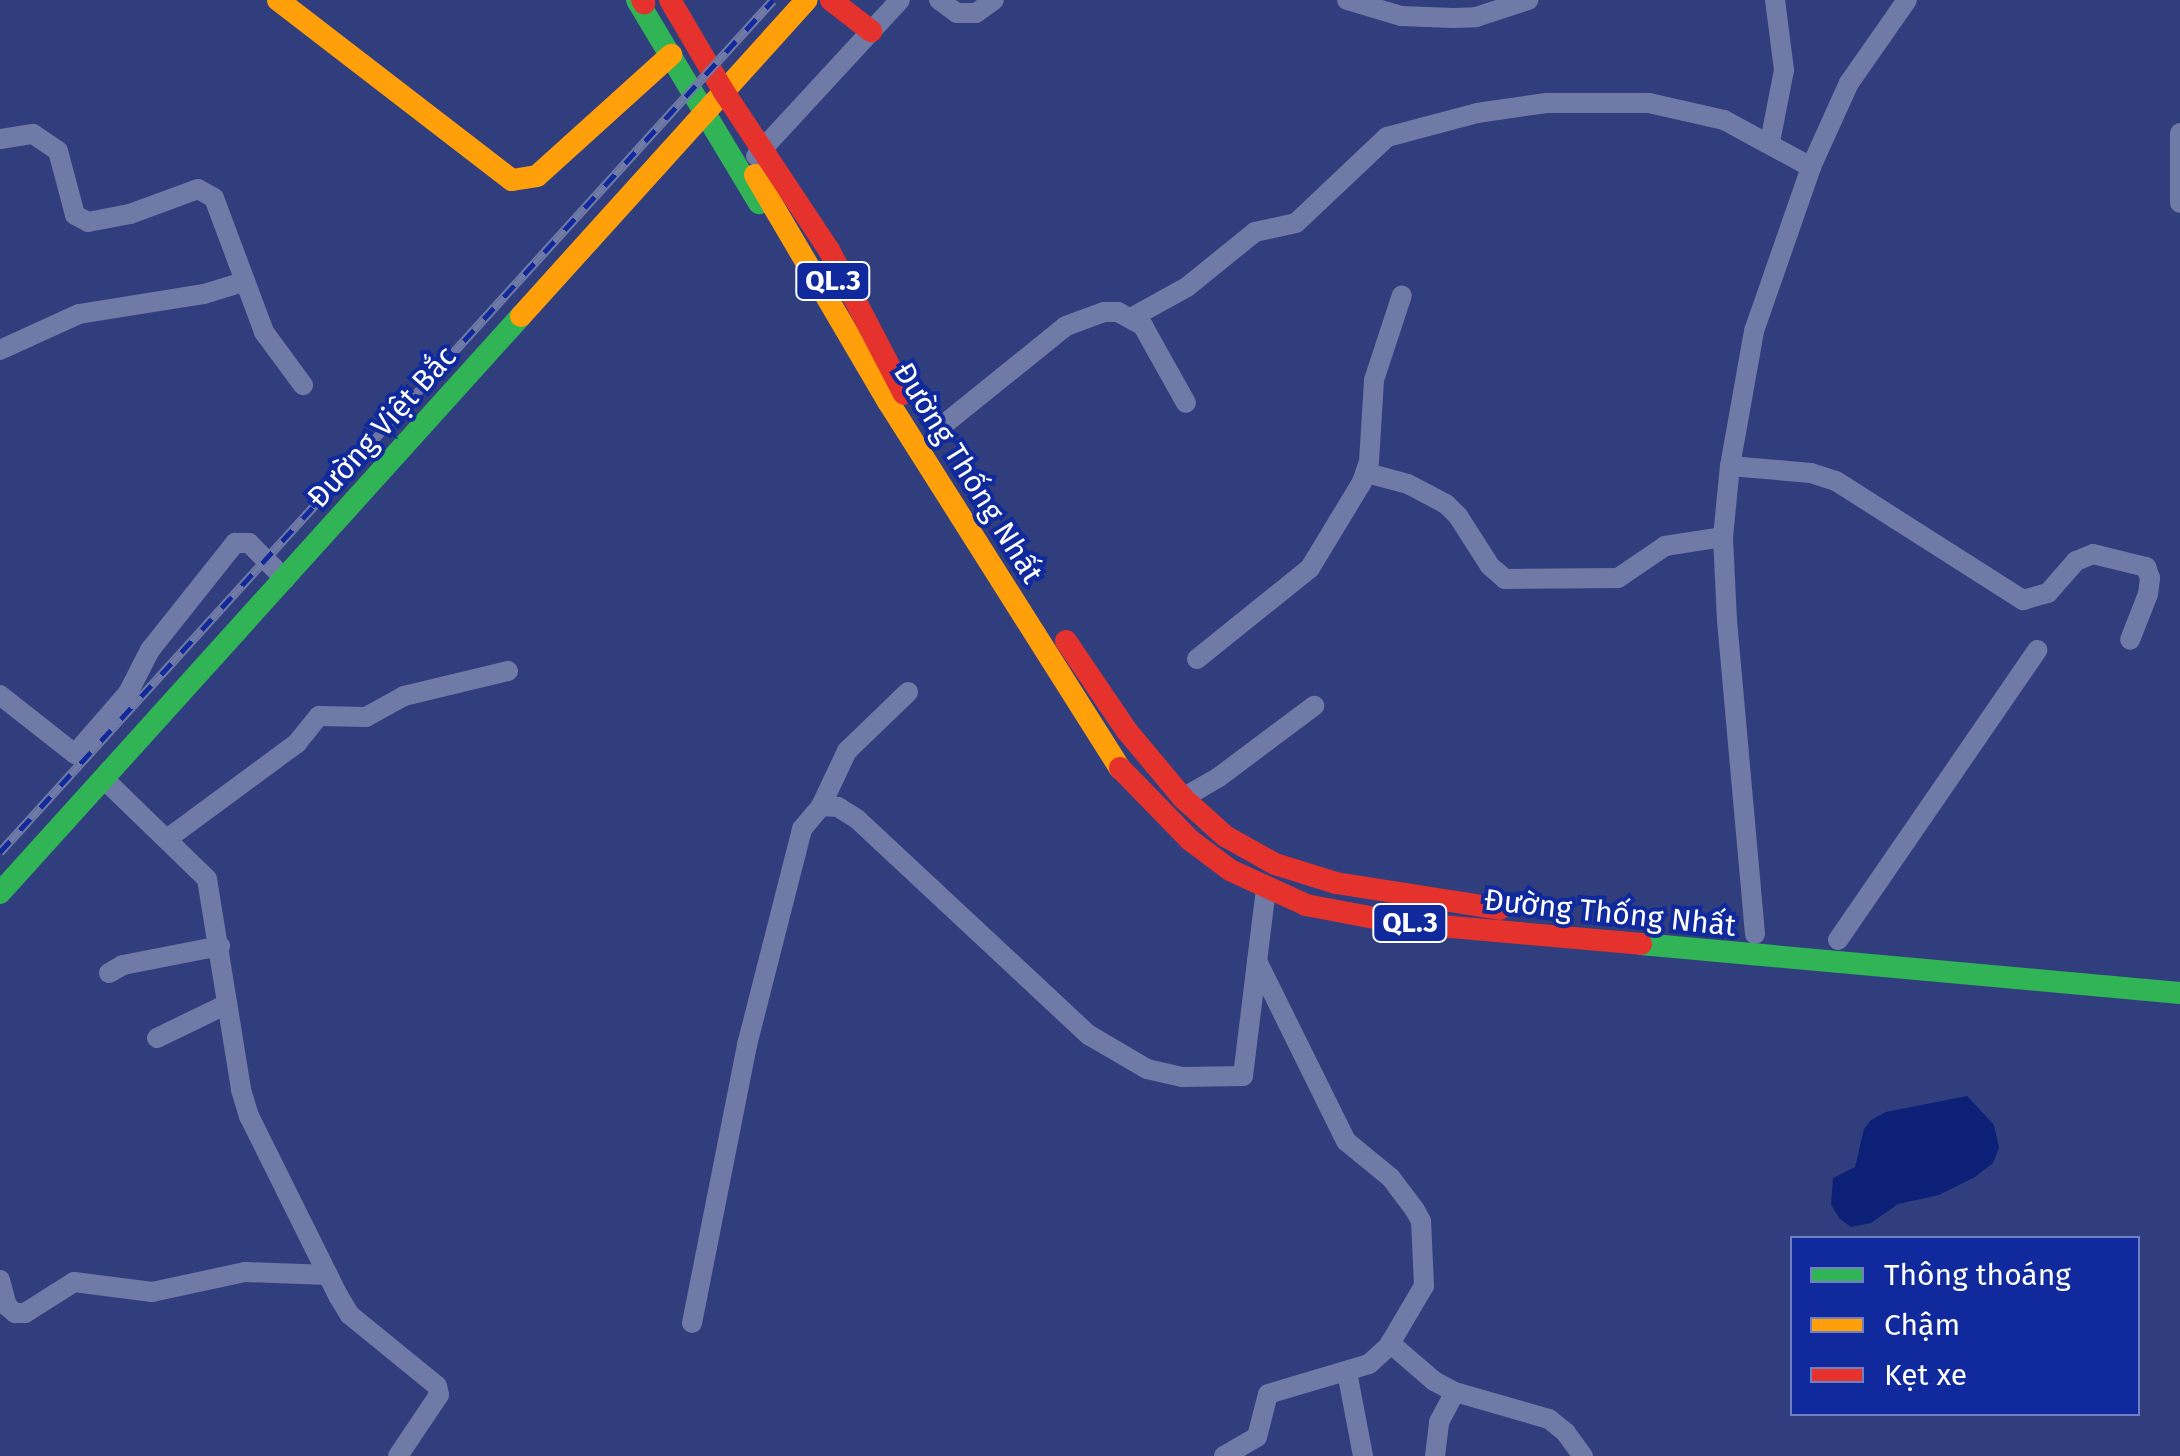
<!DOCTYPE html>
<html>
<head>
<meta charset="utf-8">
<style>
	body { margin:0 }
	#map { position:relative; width:2180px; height:1456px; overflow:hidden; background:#303e7d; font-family:"Fira Sans",sans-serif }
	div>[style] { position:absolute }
	.water>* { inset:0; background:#0d2078 }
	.street>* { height:20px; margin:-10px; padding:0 10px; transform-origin:10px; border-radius:10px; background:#707aa7 }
	.fast>* { height:22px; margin:-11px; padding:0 11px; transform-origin:11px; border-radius:11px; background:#30b455 }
	.slow>* { height:22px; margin:-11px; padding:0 11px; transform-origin:11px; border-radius:11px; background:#ff9f0a }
	.jam>* { height:22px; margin:-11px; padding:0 11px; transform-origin:11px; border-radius:11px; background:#e5322d }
	.rail>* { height:9px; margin-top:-4.5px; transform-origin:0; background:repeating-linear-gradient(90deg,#102a9d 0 15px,#707aa6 0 30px); box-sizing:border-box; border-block:2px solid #707aa6 }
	span { translate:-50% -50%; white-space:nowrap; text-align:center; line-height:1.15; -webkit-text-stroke:8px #102a9d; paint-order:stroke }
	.shield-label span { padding:2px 8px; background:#102a9d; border:2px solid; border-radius:8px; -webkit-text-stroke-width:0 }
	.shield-label { font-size:28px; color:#fff; font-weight:700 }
	.street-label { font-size:30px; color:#fff }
	.legend { position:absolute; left:1790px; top:1236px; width:350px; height:180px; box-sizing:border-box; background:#102a9d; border:2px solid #707fc4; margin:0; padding:12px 18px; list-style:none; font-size:30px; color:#fff }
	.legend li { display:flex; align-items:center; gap:20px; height:50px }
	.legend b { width:50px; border:2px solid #707fc4 }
</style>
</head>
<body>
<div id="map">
	<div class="water">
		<i style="clip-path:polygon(1967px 1096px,1994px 1125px,1999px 1148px,1993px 1163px,1975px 1177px,1939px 1195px,1898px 1204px,1871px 1223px,1851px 1227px,1840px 1219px,1831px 1205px,1833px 1178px,1855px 1167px,1864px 1129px,1871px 1120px,1886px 1112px)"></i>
	</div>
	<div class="street">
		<i style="left:939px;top:0;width:22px;rotate:36deg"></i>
		<i style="left:957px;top:13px;width:19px"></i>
		<i style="left:976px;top:13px;width:22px;rotate:-36deg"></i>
		<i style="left:1347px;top:0;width:56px;rotate:16.5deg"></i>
		<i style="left:1401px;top:16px;width:52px;rotate:2.2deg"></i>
		<i style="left:1453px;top:18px;width:23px;rotate:-2deg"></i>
		<i style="left:1476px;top:17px;width:55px;rotate:-18.1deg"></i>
		<i style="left:2180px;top:133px;width:70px;rotate:90deg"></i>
		<i style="left:0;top:139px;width:33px;rotate:-9deg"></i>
		<i style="left:33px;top:134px;width:30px;rotate:34deg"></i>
		<i style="left:58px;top:151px;width:66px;rotate:75.1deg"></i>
		<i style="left:75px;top:215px;width:15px;rotate:28deg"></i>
		<i style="left:88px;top:222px;width:43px;rotate:-10.8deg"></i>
		<i style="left:130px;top:214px;width:72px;rotate:-20.2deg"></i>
		<i style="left:198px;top:189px;width:18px;rotate:29deg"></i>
		<i style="left:214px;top:198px;width:143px;rotate:69.5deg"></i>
		<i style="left:264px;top:332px;width:66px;rotate:53.7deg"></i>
		<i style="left:1770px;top:142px;width:73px;rotate:-79deg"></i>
		<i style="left:1784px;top:70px;width:71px;rotate:-97.3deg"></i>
		<i style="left:756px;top:156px;width:212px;rotate:-47.3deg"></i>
		<i style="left:1131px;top:318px;width:64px;rotate:-29deg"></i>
		<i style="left:1187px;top:287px;width:87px;rotate:-39deg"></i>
		<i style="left:1255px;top:232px;width:42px;rotate:-12.4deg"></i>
		<i style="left:1296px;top:223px;width:125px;rotate:-43.4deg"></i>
		<i style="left:1387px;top:137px;width:93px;rotate:-14.9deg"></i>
		<i style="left:1477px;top:113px;width:70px;rotate:-8.2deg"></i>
		<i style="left:1546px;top:103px;width:103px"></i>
		<i style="left:1649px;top:103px;width:77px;rotate:12.8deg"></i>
		<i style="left:1724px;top:120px;width:99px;rotate:28.4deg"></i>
		<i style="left:0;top:350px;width:87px;rotate:-24.5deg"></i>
		<i style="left:79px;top:314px;width:127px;rotate:-9.1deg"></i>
		<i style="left:204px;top:294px;width:41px;rotate:-17.1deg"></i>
		<i style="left:942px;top:426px;width:159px;rotate:-38.9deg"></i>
		<i style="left:1066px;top:326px;width:40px;rotate:-20.2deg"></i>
		<i style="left:1104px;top:312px;width:14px"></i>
		<i style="left:1118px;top:312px;width:29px;rotate:29deg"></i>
		<i style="left:1143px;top:326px;width:88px;rotate:60.8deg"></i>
		<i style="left:1730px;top:466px;width:81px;rotate:4.9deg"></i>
		<i style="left:1811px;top:473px;width:26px;rotate:18deg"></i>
		<i style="left:1836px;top:481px;width:222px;rotate:32.5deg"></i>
		<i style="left:2023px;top:600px;width:26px;rotate:-16deg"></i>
		<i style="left:2048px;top:593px;width:43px;rotate:-48.8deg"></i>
		<i style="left:2076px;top:561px;width:18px;rotate:-22deg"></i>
		<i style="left:2093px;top:554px;width:55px;rotate:13.8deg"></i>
		<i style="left:2146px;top:567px;width:12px;rotate:70deg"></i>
		<i style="left:2150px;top:578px;width:16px;rotate:97deg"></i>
		<i style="left:2148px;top:594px;width:49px;rotate:111.4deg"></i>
		<i style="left:1367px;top:473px;width:42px;rotate:15deg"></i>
		<i style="left:1408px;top:484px;width:43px;rotate:27.8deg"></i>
		<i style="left:1446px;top:504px;width:17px;rotate:45deg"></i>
		<i style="left:1458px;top:516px;width:59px;rotate:57.4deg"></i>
		<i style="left:1490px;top:566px;width:20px;rotate:41deg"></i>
		<i style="left:1505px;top:579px;width:113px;rotate:-0.5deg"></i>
		<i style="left:1618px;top:578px;width:57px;rotate:-34.2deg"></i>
		<i style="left:1665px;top:546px;width:59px;rotate:-8.8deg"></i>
		<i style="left:1197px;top:659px;width:145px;rotate:-38.8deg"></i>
		<i style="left:1310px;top:568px;width:100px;rotate:-58.8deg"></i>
		<i style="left:1362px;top:482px;width:21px;rotate:-71deg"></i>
		<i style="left:1369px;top:462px;width:82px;rotate:-86.5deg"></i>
		<i style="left:1374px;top:380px;width:89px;rotate:-71.8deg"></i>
		<i style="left:0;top:695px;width:95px;rotate:38.2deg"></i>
		<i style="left:75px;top:754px;width:81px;rotate:-49deg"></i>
		<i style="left:128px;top:693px;width:48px;rotate:-62.9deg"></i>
		<i style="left:150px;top:650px;width:137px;rotate:-51.5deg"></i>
		<i style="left:235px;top:543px;width:14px"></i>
		<i style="left:249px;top:543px;width:51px;rotate:45deg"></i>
		<i style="left:105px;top:780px;width:142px;rotate:44.1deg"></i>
		<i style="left:207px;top:879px;width:214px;rotate:80.8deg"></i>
		<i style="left:241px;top:1090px;width:27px;rotate:73deg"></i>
		<i style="left:249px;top:1116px;width:202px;rotate:63.6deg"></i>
		<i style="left:339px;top:1297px;width:21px;rotate:59deg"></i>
		<i style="left:350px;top:1315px;width:112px;rotate:39.2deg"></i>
		<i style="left:437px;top:1386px;width:9px;rotate:77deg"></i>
		<i style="left:439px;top:1395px;width:73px;rotate:123.9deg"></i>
		<i style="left:1183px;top:798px;width:42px;rotate:-30.3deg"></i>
		<i style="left:1219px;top:777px;width:119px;rotate:-36.8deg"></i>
		<i style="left:821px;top:806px;width:61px;rotate:-64.7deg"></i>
		<i style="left:847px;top:751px;width:85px;rotate:-44deg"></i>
		<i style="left:167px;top:839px;width:162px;rotate:-36.4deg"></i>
		<i style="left:297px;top:743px;width:35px;rotate:-51deg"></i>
		<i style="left:319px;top:716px;width:47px;rotate:1.2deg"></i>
		<i style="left:366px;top:717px;width:43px;rotate:-28.9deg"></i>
		<i style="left:404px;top:696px;width:107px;rotate:-13.5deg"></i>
		<i style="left:1755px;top:934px;width:315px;rotate:-95.1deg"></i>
		<i style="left:1727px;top:620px;width:83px;rotate:-92.8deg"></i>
		<i style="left:1723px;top:537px;width:71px;rotate:-84.4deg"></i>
		<i style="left:1730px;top:466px;width:137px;rotate:-79.9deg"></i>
		<i style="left:1754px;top:331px;width:174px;rotate:-70.8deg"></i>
		<i style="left:1811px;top:167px;width:92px;rotate:-65.7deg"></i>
		<i style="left:1849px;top:83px;width:101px;rotate:-55.1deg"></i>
		<i style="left:1838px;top:940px;width:352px;rotate:-55.5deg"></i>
		<i style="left:109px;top:973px;width:16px;rotate:-30deg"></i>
		<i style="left:123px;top:965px;width:99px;rotate:-11.1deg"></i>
		<i style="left:157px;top:1038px;width:78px;rotate:-25.9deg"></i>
		<i style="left:0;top:1280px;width:27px;rotate:75deg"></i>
		<i style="left:7px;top:1306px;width:11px;rotate:41deg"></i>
		<i style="left:15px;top:1313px;width:10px"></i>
		<i style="left:25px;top:1313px;width:58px;rotate:-32.3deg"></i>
		<i style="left:74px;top:1282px;width:79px;rotate:7.3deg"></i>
		<i style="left:152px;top:1292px;width:95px;rotate:-12.1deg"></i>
		<i style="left:245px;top:1272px;width:83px;rotate:2.1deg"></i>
		<i style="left:692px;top:1323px;width:283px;rotate:-78.8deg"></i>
		<i style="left:747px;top:1045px;width:223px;rotate:-75.7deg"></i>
		<i style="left:802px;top:829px;width:30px;rotate:-50deg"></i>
		<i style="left:821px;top:806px;width:17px;rotate:3deg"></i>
		<i style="left:838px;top:807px;width:22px;rotate:32deg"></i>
		<i style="left:857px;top:819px;width:317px;rotate:43deg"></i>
		<i style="left:1089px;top:1035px;width:67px;rotate:30.4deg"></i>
		<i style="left:1147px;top:1069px;width:36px;rotate:13deg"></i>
		<i style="left:1182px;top:1077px;width:61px;rotate:-0.9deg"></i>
		<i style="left:1243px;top:1076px;width:187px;rotate:-83deg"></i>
		<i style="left:1390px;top:1343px;width:58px;rotate:40.8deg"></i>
		<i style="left:1434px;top:1381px;width:24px;rotate:28deg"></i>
		<i style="left:1455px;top:1392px;width:98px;rotate:16deg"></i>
		<i style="left:1549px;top:1419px;width:22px;rotate:39deg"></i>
		<i style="left:1566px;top:1433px;width:29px;rotate:54deg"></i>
		<i style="left:1347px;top:1372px;width:86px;rotate:79.2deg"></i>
		<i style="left:1224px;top:1456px;width:38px;rotate:-30deg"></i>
		<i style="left:1257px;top:1437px;width:44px;rotate:-75.7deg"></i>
		<i style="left:1268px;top:1394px;width:105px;rotate:-16.5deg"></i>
		<i style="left:1369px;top:1364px;width:25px;rotate:-42deg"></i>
		<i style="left:1388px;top:1347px;width:71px;rotate:-59.5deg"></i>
		<i style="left:1424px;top:1286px;width:65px;rotate:-92.6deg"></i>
		<i style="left:1421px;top:1221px;width:13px;rotate:-119deg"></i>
		<i style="left:1415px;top:1210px;width:40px;rotate:-127deg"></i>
		<i style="left:1391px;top:1178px;width:58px;rotate:-140.6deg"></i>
		<i style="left:1346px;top:1141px;width:201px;rotate:-116.3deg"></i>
		<i style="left:1435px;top:1456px;width:34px;rotate:-83deg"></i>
		<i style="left:1439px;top:1422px;width:34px;rotate:-62deg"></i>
	</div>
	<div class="fast">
		<i style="left:637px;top:0;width:237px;rotate:59deg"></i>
		<i style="left:0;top:893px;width:777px;rotate:-47.92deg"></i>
		<i style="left:1641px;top:944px;width:541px;rotate:5.19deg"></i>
	</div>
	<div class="slow">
		<i style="left:278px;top:0;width:295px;rotate:37.6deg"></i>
		<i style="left:512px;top:180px;width:25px;rotate:-9deg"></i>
		<i style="left:537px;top:176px;width:181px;rotate:-42.1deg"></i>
		<i style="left:755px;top:175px;width:264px;rotate:59.6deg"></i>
		<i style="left:889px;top:403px;width:432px;rotate:57.7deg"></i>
		<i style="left:521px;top:316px;width:426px;rotate:-47.9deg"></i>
	</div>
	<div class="jam">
		<i style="left:642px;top:0;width:4px;rotate:56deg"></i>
		<i style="left:670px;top:0;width:107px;rotate:59.6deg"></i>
		<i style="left:724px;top:92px;width:190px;rotate:56.4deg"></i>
		<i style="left:829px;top:250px;width:162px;rotate:62.5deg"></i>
		<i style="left:831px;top:0;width:51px;rotate:37.8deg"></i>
		<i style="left:1066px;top:641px;width:109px;rotate:55.9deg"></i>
		<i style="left:1127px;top:731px;width:87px;rotate:50.1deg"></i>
		<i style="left:1183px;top:798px;width:57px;rotate:42.1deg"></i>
		<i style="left:1225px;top:836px;width:57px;rotate:29.2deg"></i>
		<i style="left:1275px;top:864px;width:64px;rotate:17.3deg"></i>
		<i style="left:1336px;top:883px;width:166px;rotate:9deg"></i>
		<i style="left:1120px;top:768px;width:100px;rotate:45.8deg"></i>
		<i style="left:1190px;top:840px;width:50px;rotate:36.9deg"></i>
		<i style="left:1230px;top:870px;width:84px;rotate:24.7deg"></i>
		<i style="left:1306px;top:905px;width:92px;rotate:10.7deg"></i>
		<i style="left:1396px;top:922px;width:246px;rotate:5.1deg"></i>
	</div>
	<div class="rail">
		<i style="left:0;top:852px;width:1150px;rotate:-47.78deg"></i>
	</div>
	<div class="shield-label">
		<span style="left:833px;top:281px">QL.3</span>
		<span style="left:1410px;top:923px">QL.3</span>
	</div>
	<div class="street-label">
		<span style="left:382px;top:427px;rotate:-48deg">Đường Việt Bắc</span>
		<span style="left:968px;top:473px;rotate:58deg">Đường Thống Nhất</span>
		<span style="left:1610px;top:913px;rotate:6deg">Đường Thống Nhất</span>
	</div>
	<ul class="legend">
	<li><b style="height:12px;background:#30b455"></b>Thông thoáng</li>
	<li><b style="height:12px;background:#ff9f0a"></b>Chậm</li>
	<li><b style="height:12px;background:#e5322d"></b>Kẹt xe</li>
	</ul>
</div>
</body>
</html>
